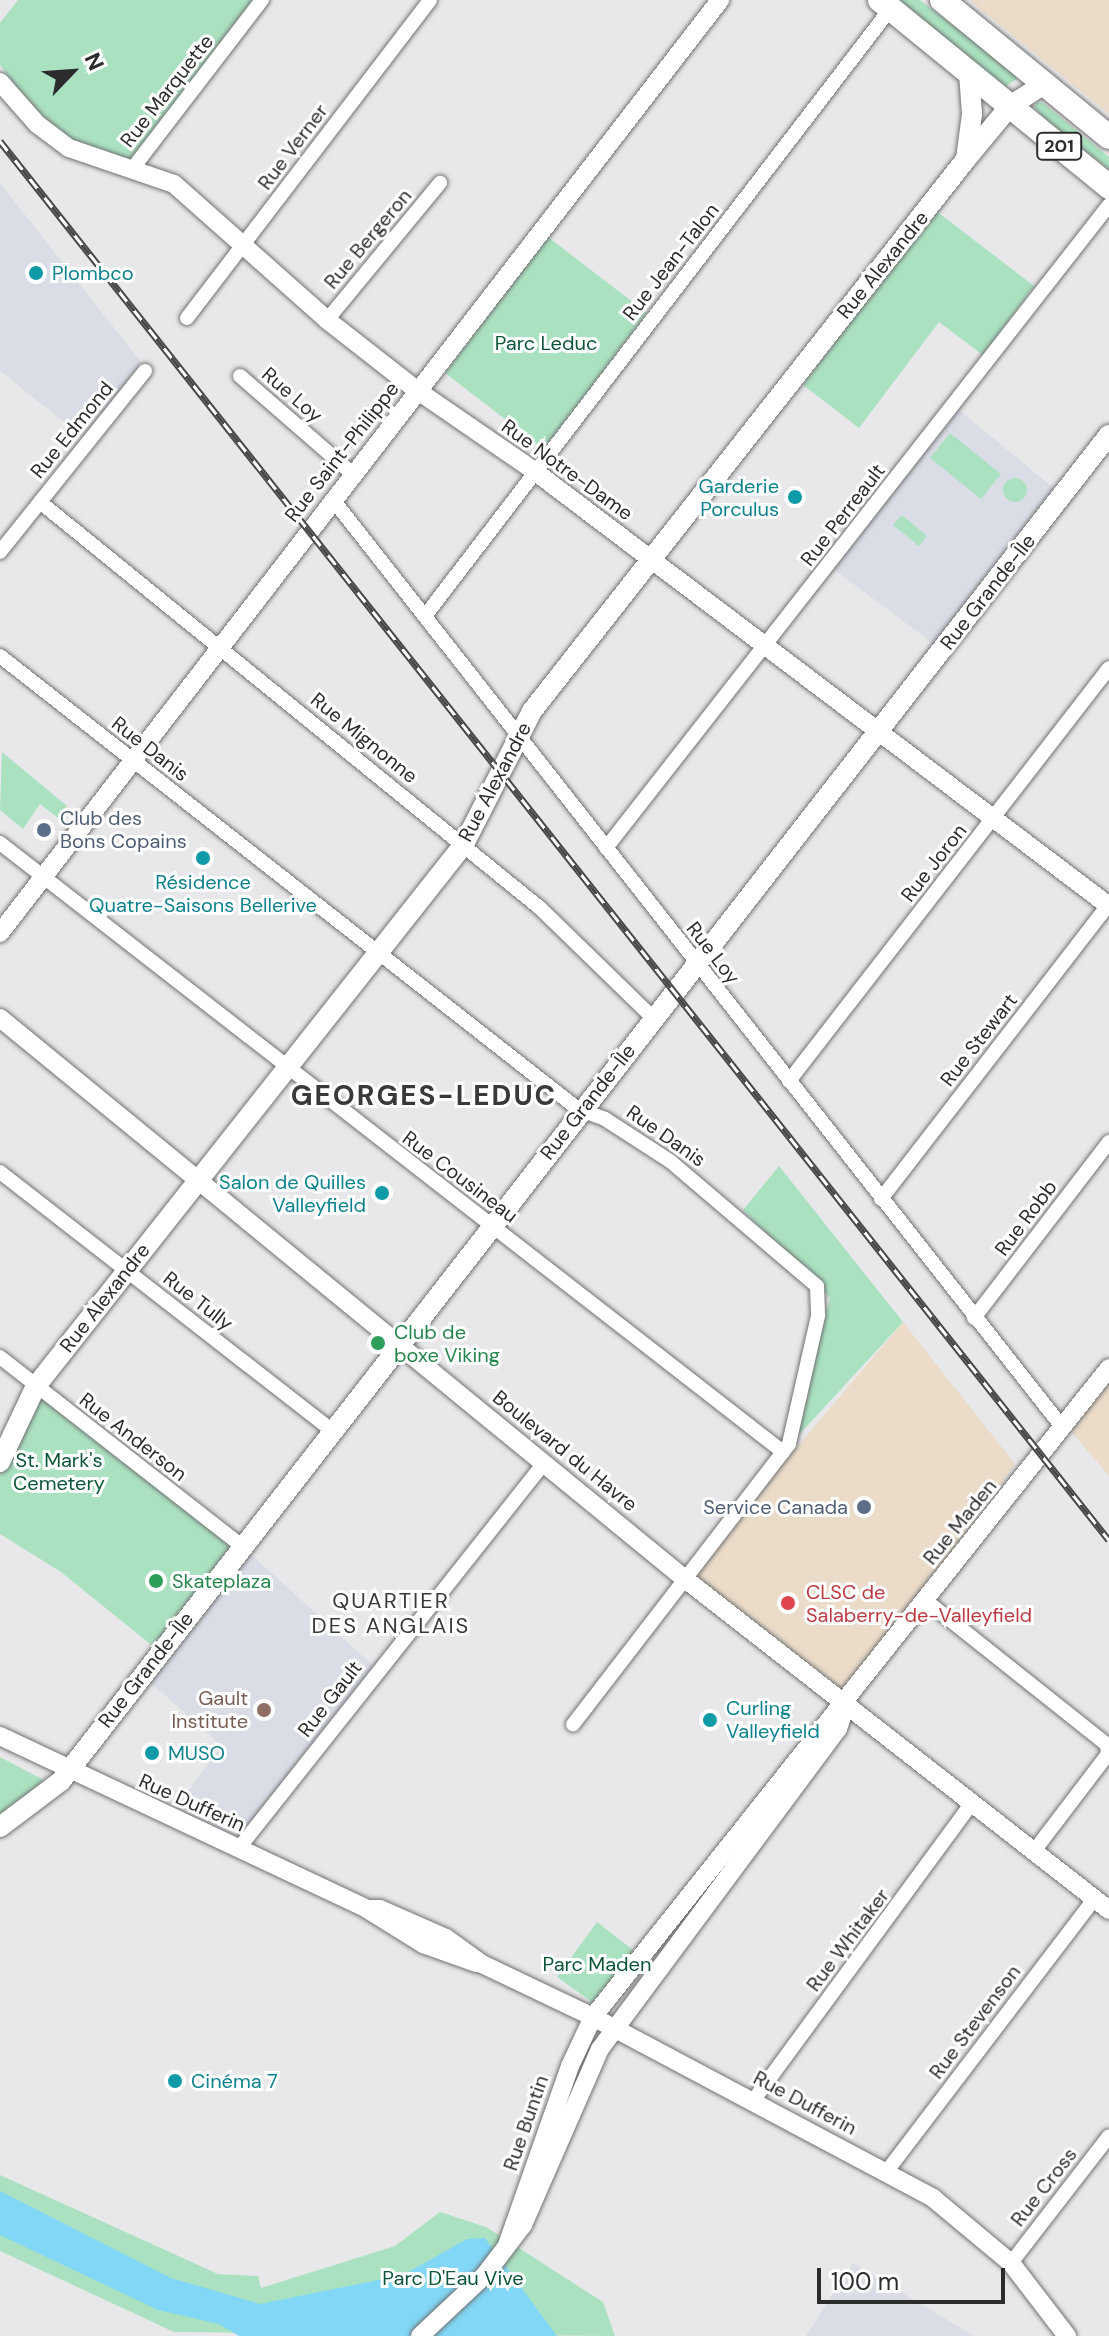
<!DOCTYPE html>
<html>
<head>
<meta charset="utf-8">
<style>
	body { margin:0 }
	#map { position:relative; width:1109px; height:2336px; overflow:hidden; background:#e8e8ea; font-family:"DM Sans",sans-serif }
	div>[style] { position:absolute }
	.commercial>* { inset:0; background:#eadcc9 }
	.built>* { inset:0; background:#dadde6 }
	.green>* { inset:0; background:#aae2c1 }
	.round { border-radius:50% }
	.water>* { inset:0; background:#81d7f5 }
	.roads { filter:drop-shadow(0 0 2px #717172) drop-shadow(0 0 2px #717172) }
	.minor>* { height:14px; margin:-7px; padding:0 7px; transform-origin:7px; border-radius:7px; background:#fff }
	.tertiary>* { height:18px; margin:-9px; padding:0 9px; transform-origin:9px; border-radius:9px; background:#fff }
	.secondary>* { height:20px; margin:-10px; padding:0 10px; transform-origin:10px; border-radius:10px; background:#fff }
	.trunk>* { height:24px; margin:-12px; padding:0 12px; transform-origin:12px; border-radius:12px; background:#fff }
	.rail>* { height:7px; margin-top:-3.5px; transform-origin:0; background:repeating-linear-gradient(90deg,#fff 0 12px,#484849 0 24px); box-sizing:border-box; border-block:2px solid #484849 }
	.dots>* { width:22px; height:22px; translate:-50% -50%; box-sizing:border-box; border:4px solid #fff; border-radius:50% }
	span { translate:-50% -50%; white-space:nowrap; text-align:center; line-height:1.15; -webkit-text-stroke:6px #fff; paint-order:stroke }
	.shield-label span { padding:2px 6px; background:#fff; border:2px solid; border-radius:6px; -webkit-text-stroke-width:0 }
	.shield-label { font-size:18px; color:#2c2c2d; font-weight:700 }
	.street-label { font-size:20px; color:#2c2c2d }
	.culture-label { font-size:20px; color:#0d838f }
	.left { translate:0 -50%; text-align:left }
	.right { translate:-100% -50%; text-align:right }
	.park-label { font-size:20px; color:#0b5636 }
	.service-label { font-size:20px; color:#4e5e75 }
	.leisure-label { font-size:20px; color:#27864d }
	.health-label { font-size:20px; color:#be3a42 }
	.education-label { font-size:20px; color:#785e54 }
	.neighbourhood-label { font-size:22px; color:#39393a; letter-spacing:2px }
	.district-label { font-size:28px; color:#39393a; font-weight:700; letter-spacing:2px }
	.north { position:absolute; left:32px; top:32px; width:80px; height:80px; -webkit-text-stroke:6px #fff; paint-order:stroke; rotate:65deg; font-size:22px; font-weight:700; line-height:32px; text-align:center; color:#2c2c2d }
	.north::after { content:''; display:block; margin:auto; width:28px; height:36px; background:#2c2c2d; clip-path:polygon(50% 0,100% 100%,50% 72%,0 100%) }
	.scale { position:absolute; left:817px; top:2268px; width:188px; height:36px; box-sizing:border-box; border:4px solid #2c2c2d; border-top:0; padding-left:10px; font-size:24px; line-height:28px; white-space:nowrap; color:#2c2c2d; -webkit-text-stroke:6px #fff; paint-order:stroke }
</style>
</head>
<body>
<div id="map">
	<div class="commercial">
		<i style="clip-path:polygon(969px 0,1109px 0,1109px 114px)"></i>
		<i style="clip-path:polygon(903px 1322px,1015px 1464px,846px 1704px,685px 1579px)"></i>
		<i style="clip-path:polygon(1109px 1381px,1109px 1476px,1070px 1430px)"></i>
	</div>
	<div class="built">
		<i style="clip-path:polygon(0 183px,141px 362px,84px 438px,0 371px)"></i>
		<i style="clip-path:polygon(953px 405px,1063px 496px,942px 650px,829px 566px)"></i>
		<i style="clip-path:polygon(243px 1547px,378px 1670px,239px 1848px,169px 1816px,222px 1746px,142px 1675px)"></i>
		<i style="clip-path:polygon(853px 2263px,974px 2336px,806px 2336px)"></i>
	</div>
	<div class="green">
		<i style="clip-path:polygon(18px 0,266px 0,133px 168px,87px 153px,39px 117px,0 65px,0 23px)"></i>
		<i style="clip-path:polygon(897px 0,920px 0,1020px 77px,1004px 87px)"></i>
		<i style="clip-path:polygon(1037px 103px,1043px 103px,1109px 157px,1109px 169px,1052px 126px,1034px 107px)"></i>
		<i style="clip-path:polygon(935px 210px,1034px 286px,983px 355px,939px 322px,859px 428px,803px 385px)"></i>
		<i style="clip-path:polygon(548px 237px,647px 313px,544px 449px,445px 373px)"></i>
		<i style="clip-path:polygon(950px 433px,1001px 474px,981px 499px,930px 458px)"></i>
		<i class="round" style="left:1003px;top:478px;width:24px;height:24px"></i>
		<i style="clip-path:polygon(902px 515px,927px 536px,919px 546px,893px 525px)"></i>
		<i style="clip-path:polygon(2px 752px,67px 806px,58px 818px,40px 804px,23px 829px,0 810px)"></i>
		<i style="clip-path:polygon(779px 1166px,903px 1322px,783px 1452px,830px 1298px,743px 1210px)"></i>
		<i style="clip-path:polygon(40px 1391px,243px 1547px,160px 1652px,61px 1572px,0 1534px,0 1475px)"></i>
		<i style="clip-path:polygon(0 1757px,42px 1779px,45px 1785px,0 1820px)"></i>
		<i style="clip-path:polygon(597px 1922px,637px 1953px,596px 2005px,557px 1977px)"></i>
		<i style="clip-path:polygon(0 2175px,218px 2274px,258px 2276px,261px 2288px,395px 2246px,440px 2212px,486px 2227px,603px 2302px,615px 2336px,174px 2332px,0 2251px)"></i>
	</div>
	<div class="water">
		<i style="clip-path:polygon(0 2191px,171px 2278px,260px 2304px,403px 2275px,467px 2239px,485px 2238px,557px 2336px,239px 2336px,219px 2324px,158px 2310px,0 2235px)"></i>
	</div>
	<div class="roads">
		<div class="minor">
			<i style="left:133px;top:168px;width:212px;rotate:-52.5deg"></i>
			<i style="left:187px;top:318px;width:400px;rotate:-52.6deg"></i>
			<i style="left:327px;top:320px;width:178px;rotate:-50.5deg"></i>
			<i style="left:240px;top:376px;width:151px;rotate:41deg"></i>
			<i style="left:334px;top:501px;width:1179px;rotate:51.82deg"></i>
			<i style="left:40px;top:502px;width:644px;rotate:39.08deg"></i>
			<i style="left:540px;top:908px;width:158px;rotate:44.2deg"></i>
			<i style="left:0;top:552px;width:232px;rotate:-51.3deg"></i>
			<i style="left:425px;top:616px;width:766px;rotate:-52.53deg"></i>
			<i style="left:0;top:656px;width:734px;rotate:38.09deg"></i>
			<i style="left:578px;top:1109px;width:29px;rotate:20deg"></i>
			<i style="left:605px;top:1119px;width:77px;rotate:32.9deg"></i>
			<i style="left:670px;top:1161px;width:193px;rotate:40.4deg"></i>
			<i style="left:817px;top:1286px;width:30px;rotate:88deg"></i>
			<i style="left:818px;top:1316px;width:131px;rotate:102.8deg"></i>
			<i style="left:789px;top:1444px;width:354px;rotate:127.6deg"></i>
			<i style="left:0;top:843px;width:992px;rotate:37.87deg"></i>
			<i style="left:606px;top:848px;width:816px;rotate:-51.96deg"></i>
			<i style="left:789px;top:1081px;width:522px;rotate:-52.23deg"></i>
			<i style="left:0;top:1172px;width:422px;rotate:37.9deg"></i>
			<i style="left:881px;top:1199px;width:373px;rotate:-52.3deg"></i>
			<i style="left:974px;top:1318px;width:222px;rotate:-52.5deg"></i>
			<i style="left:0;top:1357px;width:308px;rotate:38deg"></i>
			<i style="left:925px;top:1600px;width:233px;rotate:38.5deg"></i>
			<i style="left:1107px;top:1745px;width:9px;rotate:84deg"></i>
			<i style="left:1108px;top:1754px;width:122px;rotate:127.3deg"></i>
			<i style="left:239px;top:1848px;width:491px;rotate:-51.6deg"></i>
			<i style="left:753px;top:2101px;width:371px;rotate:-53.7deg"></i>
			<i style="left:887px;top:2171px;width:343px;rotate:-52.7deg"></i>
			<i style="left:1011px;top:2263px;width:160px;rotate:-52.3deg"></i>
		</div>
		<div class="tertiary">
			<i style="left:0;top:82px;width:56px;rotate:48.6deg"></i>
			<i style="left:37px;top:124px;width:40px;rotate:37deg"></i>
			<i style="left:69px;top:148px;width:111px;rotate:18.9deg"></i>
			<i style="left:174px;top:184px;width:205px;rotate:41.6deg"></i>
			<i style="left:327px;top:320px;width:115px;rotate:38deg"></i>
			<i style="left:418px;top:391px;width:140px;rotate:34.5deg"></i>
			<i style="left:533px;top:470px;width:722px;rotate:37.12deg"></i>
			<i style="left:0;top:933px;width:1179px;rotate:-52.34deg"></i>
			<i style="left:0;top:1018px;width:885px;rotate:39.32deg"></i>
			<i style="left:685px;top:1579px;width:538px;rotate:37.98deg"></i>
			<i style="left:0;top:1736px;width:406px;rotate:25.2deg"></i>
			<i style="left:367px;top:1909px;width:66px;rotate:32deg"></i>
			<i style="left:423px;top:1944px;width:56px;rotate:19.7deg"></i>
			<i style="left:367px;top:1909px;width:13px"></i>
			<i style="left:380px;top:1909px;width:72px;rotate:23.7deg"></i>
			<i style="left:446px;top:1938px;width:44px;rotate:35.8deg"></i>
			<i style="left:482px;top:1964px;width:123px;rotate:25.5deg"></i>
			<i style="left:593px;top:2017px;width:385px;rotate:28deg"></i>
			<i style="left:933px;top:2198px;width:102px;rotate:39.8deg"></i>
			<i style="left:1011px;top:2263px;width:92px;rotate:52.5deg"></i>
			<i style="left:507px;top:2245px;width:190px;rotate:-70.6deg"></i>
			<i style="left:570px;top:2066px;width:54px;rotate:-64.9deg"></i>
			<i style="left:593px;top:2017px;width:829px;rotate:-51.51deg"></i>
			<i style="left:420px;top:2336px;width:88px;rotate:-43.2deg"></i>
			<i style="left:484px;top:2276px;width:64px;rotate:-52.6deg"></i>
			<i style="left:523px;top:2225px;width:192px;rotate:-66.4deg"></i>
			<i style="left:600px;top:2049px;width:399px;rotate:-53.4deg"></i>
			<i style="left:838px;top:1729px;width:26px;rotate:-72deg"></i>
		</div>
		<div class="secondary">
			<i style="left:966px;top:159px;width:45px;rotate:-82.4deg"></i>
			<i style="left:972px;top:114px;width:41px;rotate:-94.2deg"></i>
			<i style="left:0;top:1462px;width:84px;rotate:-64.7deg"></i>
			<i style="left:36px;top:1386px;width:691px;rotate:-51.7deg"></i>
			<i style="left:464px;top:844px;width:149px;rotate:-62.9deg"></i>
			<i style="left:532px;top:711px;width:702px;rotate:-51.82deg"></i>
			<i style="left:966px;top:159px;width:69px;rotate:-50.3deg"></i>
			<i style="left:1010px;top:106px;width:40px;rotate:-32.9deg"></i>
			<i style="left:0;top:1827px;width:76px;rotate:-37deg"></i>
			<i style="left:61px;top:1781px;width:1706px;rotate:-52.1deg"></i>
		</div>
		<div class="trunk">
			<i style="left:880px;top:0;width:296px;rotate:39.2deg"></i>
			<i style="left:942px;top:0;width:216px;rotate:39.4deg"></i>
		</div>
	</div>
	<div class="rail">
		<i style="left:0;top:141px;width:1785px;rotate:51.6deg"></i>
	</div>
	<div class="dots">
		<i style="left:36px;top:273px;background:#0f9aa8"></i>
		<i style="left:795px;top:497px;background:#0f9aa8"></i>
		<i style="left:44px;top:830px;background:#5c6f8a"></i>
		<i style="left:203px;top:858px;background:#0f9aa8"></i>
		<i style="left:382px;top:1193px;background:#0f9aa8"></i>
		<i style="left:378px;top:1343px;background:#2e9e5b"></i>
		<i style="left:864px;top:1507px;background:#5c6f8a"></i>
		<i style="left:156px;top:1581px;background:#2e9e5b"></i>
		<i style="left:788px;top:1603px;background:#e0444e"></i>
		<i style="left:264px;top:1710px;background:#8d6e63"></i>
		<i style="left:710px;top:1720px;background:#0f9aa8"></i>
		<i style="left:152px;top:1753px;background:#0f9aa8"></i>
		<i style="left:175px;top:2081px;background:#0f9aa8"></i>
	</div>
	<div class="shield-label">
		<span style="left:1059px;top:146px">201</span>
	</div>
	<div class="street-label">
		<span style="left:167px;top:91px;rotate:-52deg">Rue Marquette</span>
		<span style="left:293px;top:147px;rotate:-53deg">Rue Verner</span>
		<span style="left:368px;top:239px;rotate:-50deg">Rue Bergeron</span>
		<span style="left:671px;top:262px;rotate:-52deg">Rue Jean-Talon</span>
		<span style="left:883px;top:265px;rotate:-51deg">Rue Alexandre</span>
		<span style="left:292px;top:395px;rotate:41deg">Rue Loy</span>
		<span style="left:72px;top:430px;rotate:-51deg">Rue Edmond</span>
		<span style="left:342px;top:452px;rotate:-52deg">Rue Saint-Philippe</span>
		<span style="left:567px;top:470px;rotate:36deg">Rue Notre-Dame</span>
		<span style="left:843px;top:515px;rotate:-52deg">Rue Perreault</span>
		<span style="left:988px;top:592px;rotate:-52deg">Rue Grande-Île</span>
		<span style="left:364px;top:738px;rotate:39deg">Rue Mignonne</span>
		<span style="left:150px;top:749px;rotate:38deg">Rue Danis</span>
		<span style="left:495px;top:782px;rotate:-62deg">Rue Alexandre</span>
		<span style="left:934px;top:863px;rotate:-52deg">Rue Joron</span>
		<span style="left:713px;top:953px;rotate:52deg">Rue Loy</span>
		<span style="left:979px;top:1040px;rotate:-52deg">Rue Stewart</span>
		<span style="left:588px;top:1102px;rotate:-52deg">Rue Grande-Île</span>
		<span style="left:666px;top:1136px;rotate:35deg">Rue Danis</span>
		<span style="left:460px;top:1177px;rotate:37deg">Rue Cousineau</span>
		<span style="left:1026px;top:1218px;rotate:-53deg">Rue Robb</span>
		<span style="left:105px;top:1298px;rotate:-52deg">Rue Alexandre</span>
		<span style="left:198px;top:1301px;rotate:38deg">Rue Tully</span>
		<span style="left:133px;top:1437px;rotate:38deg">Rue Anderson</span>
		<span style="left:565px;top:1451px;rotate:39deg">Boulevard du Havre</span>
		<span style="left:960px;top:1522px;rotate:-51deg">Rue Maden</span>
		<span style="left:146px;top:1670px;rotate:-52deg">Rue Grande-Île</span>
		<span style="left:330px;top:1699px;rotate:-52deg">Rue Gault</span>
		<span style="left:192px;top:1803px;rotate:24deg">Rue Dufferin</span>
		<span style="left:848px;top:1940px;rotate:-53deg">Rue Whitaker</span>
		<span style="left:975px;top:2022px;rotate:-53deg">Rue Stevenson</span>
		<span style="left:805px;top:2103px;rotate:28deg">Rue Dufferin</span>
		<span style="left:526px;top:2123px;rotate:-71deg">Rue Buntin</span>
		<span style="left:1044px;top:2187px;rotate:-52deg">Rue Cross</span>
	</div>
	<div class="culture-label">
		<span class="left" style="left:52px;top:273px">Plombco</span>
		<span class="right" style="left:779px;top:498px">Garderie<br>Porculus</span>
		<span style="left:203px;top:894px">Résidence<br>Quatre-Saisons Bellerive</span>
		<span class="right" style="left:366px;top:1194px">Salon de Quilles<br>Valleyfield</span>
		<span class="left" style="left:726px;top:1720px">Curling<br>Valleyfield</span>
		<span class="left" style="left:168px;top:1753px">MUSO</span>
		<span class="left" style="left:191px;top:2081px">Cinéma 7</span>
	</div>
	<div class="park-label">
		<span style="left:546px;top:343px">Parc Leduc</span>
		<span style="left:59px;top:1472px">St. Mark's<br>Cemetery</span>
		<span style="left:597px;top:1964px">Parc Maden</span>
		<span style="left:453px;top:2278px">Parc D'Eau Vive</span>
	</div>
	<div class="service-label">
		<span class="left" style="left:60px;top:830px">Club des<br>Bons Copains</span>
		<span class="right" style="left:848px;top:1507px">Service Canada</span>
	</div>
	<div class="leisure-label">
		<span class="left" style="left:394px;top:1344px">Club de<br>boxe Viking</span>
		<span class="left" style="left:172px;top:1581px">Skateplaza</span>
	</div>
	<div class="health-label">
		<span class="left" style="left:806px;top:1604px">CLSC de<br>Salaberry-de-Valleyfield</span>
	</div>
	<div class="education-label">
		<span class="right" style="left:248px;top:1710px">Gault<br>Institute</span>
	</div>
	<div class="neighbourhood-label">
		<span style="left:391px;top:1613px">QUARTIER<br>DES ANGLAIS</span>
	</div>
	<div class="district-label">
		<span style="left:424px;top:1096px">GEORGES-LEDUC</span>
	</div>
	<div class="north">N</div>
	<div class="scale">100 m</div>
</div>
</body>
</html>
